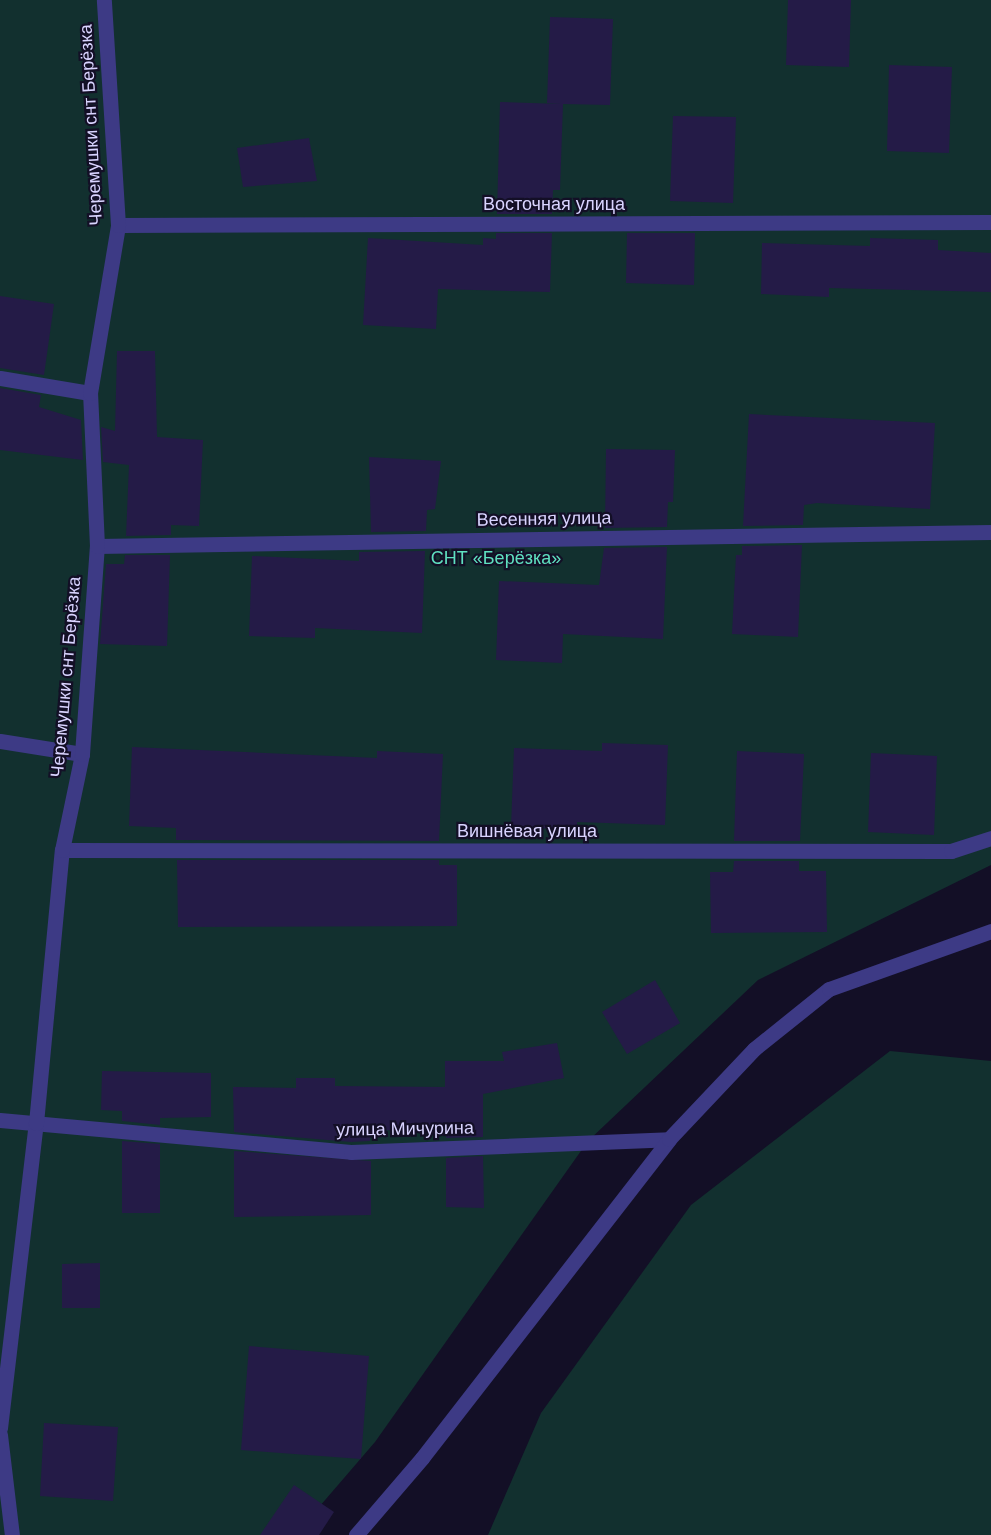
<!DOCTYPE html>
<html>
<head>
<meta charset="utf-8">
<style>
	body { margin:0 }
	#map { position:relative; width:991px; height:1535px; overflow:hidden; background:#130f26; font-family:Arial,sans-serif }
	div>[style] { position:absolute }
	.green>* { inset:0; background:#12302f }
	.building>* { inset:0; background:#241b47 }
	.minor>* { height:15px; margin:-7.5px; padding:0 7.5px; transform-origin:7.5px; border-radius:7.5px; background:#3d3a85 }
	span { translate:-50% -50%; white-space:nowrap; text-align:center; line-height:1.15; -webkit-text-stroke:4.5px #130f26; paint-order:stroke }
	.street-label { font-size:18px; color:#d9d4ff }
	.park-label { font-size:18px; color:#5fe0c0 }
</style>
</head>
<body>
<div id="map">
	<div class="green">
		<i style="clip-path:polygon(0 0,991px 0,991px 865px,758px 980px,588px 1141px,375px 1442px,295px 1535px,0 1535px)"></i>
		<i style="clip-path:polygon(890px 1051px,991px 1061px,991px 1535px,488px 1535px,541px 1413px,691px 1205px)"></i>
	</div>
	<div class="building">
		<i style="clip-path:polygon(788px 0,851px 0,849px 67px,786px 65px)"></i>
		<i style="clip-path:polygon(550px 17px,613px 19px,610px 105px,563px 104px,560px 190px,553px 190px,552px 214px,497px 214px,500px 102px,561px 104px,547px 103px)"></i>
		<i style="clip-path:polygon(889px 65px,952px 67px,949px 153px,887px 151px)"></i>
		<i style="clip-path:polygon(673px 116px,736px 117px,733px 203px,670px 201px)"></i>
		<i style="clip-path:polygon(309px 138px,317px 181px,243px 187px,237px 148px)"></i>
		<i style="clip-path:polygon(496px 233px,552px 233px,550px 292px,438px 289px,436px 329px,363px 325px,368px 238px,483px 245px,483px 238px,496px 239px)"></i>
		<i style="clip-path:polygon(627px 233px,695px 233px,694px 285px,626px 283px)"></i>
		<i style="clip-path:polygon(870px 238px,938px 240px,938px 250px,991px 253px,991px 292px,829px 288px,829px 297px,761px 294px,762px 243px,870px 246px)"></i>
		<i style="clip-path:polygon(0 296px,54px 304px,44px 375px,0 368px)"></i>
		<i style="clip-path:polygon(117px 351px,155px 351px,157px 437px,203px 440px,199px 526px,171px 525px,171px 535px,126px 536px,129px 465px,103px 462px,101px 427px,115px 431px)"></i>
		<i style="clip-path:polygon(0 388px,41px 395px,39px 407px,81px 420px,83px 460px,0 450px)"></i>
		<i style="clip-path:polygon(749px 414px,935px 423px,930px 509px,817px 503px,804px 505px,803px 525px,743px 526px)"></i>
		<i style="clip-path:polygon(606px 449px,675px 450px,673px 502px,668px 502px,667px 527px,605px 528px)"></i>
		<i style="clip-path:polygon(369px 457px,441px 461px,435px 509px,427px 510px,426px 531px,371px 532px)"></i>
		<i style="clip-path:polygon(802px 545px,798px 637px,732px 634px,736px 555px,742px 555px,742px 546px)"></i>
		<i style="clip-path:polygon(667px 547px,663px 639px,563px 634px,562px 663px,496px 660px,499px 581px,599px 585px,604px 548px)"></i>
		<i style="clip-path:polygon(425px 551px,422px 633px,315px 628px,315px 638px,249px 636px,252px 556px,359px 561px,359px 552px)"></i>
		<i style="clip-path:polygon(125px 555px,170px 555px,167px 646px,100px 644px,106px 564px,124px 564px)"></i>
		<i style="clip-path:polygon(602px 743px,668px 745px,665px 825px,577px 822px,577px 830px,511px 827px,514px 748px,602px 751px)"></i>
		<i style="clip-path:polygon(132px 747px,377px 758px,377px 751px,443px 754px,439px 841px,176px 840px,176px 828px,129px 826px)"></i>
		<i style="clip-path:polygon(737px 751px,804px 754px,800px 841px,734px 841px)"></i>
		<i style="clip-path:polygon(871px 753px,937px 756px,934px 835px,868px 832px)"></i>
		<i style="clip-path:polygon(177px 860px,439px 860px,439px 865px,457px 865px,457px 926px,178px 927px)"></i>
		<i style="clip-path:polygon(734px 861px,799px 861px,799px 871px,826px 871px,827px 932px,711px 933px,710px 872px,733px 872px)"></i>
		<i style="clip-path:polygon(655px 980px,680px 1023px,627px 1054px,602px 1012px)"></i>
		<i style="clip-path:polygon(557px 1043px,564px 1078px,483px 1094px,483px 1137px,446px 1138px,446px 1131px,370px 1130px,370px 1141px,351px 1142px,234px 1132px,233px 1087px,296px 1088px,296px 1078px,335px 1078px,335px 1086px,445px 1087px,445px 1061px,504px 1061px,502px 1052px)"></i>
		<i style="clip-path:polygon(102px 1071px,211px 1073px,211px 1117px,160px 1118px,160px 1125px,122px 1121px,122px 1111px,101px 1110px)"></i>
		<i style="clip-path:polygon(122px 1141px,160px 1144px,160px 1213px,122px 1213px)"></i>
		<i style="clip-path:polygon(234px 1151px,371px 1161px,371px 1215px,234px 1217px)"></i>
		<i style="clip-path:polygon(483px 1156px,484px 1208px,446px 1207px,446px 1158px)"></i>
		<i style="clip-path:polygon(100px 1263px,100px 1308px,62px 1308px,62px 1264px)"></i>
		<i style="clip-path:polygon(249px 1346px,369px 1356px,361px 1459px,241px 1450px)"></i>
		<i style="clip-path:polygon(44px 1423px,118px 1427px,113px 1501px,40px 1496px)"></i>
		<i style="clip-path:polygon(294px 1485px,334px 1512px,319px 1535px,260px 1535px)"></i>
	</div>
	<div class="minor">
		<i style="left:118px;top:225px;width:873px;rotate:-0.2deg"></i>
		<i style="left:0;top:378px;width:91px;rotate:9.5deg"></i>
		<i style="left:97px;top:546px;width:894px;rotate:-0.9deg"></i>
		<i style="left:0;top:741px;width:83px;rotate:9deg"></i>
		<i style="left:62px;top:850px;width:889px;rotate:0.06deg"></i>
		<i style="left:951px;top:851px;width:42px;rotate:-18deg"></i>
		<i style="left:0;top:1120px;width:352px;rotate:5.2deg"></i>
		<i style="left:351px;top:1152px;width:318px;rotate:-2.3deg"></i>
		<i style="left:0;top:1428px;width:307px;rotate:-83.3deg"></i>
		<i style="left:36px;top:1123px;width:274px;rotate:-84.6deg"></i>
		<i style="left:62px;top:850px;width:98px;rotate:-78.2deg"></i>
		<i style="left:82px;top:754px;width:209px;rotate:-85.9deg"></i>
		<i style="left:97px;top:546px;width:153px;rotate:-92.6deg"></i>
		<i style="left:90px;top:393px;width:170px;rotate:-80.5deg"></i>
		<i style="left:118px;top:225px;width:225px;rotate:-93.6deg"></i>
		<i style="left:0;top:1435px;width:101px;rotate:83.2deg"></i>
		<i style="left:356px;top:1535px;width:101px;rotate:-49.4deg"></i>
		<i style="left:422px;top:1458px;width:403px;rotate:-52.2deg"></i>
		<i style="left:669px;top:1139px;width:124px;rotate:-46.6deg"></i>
		<i style="left:754px;top:1049px;width:96px;rotate:-38.7deg"></i>
		<i style="left:829px;top:989px;width:172px;rotate:-19.7deg"></i>
	</div>
	<div class="street-label">
		<span style="left:91px;top:125px;rotate:-93deg">Черемушки снт Берёзка</span>
		<span style="left:554px;top:204px">Восточная улица</span>
		<span style="left:544px;top:519px;rotate:-1deg">Весенняя улица</span>
		<span style="left:66px;top:677px;rotate:-85deg">Черемушки снт Берёзка</span>
		<span style="left:527px;top:831px">Вишнёвая улица</span>
		<span style="left:405px;top:1129px;rotate:-1deg">улица Мичурина</span>
	</div>
	<div class="park-label">
		<span style="left:496px;top:558px">СНТ «Берёзка»</span>
	</div>
</div>
</body>
</html>
